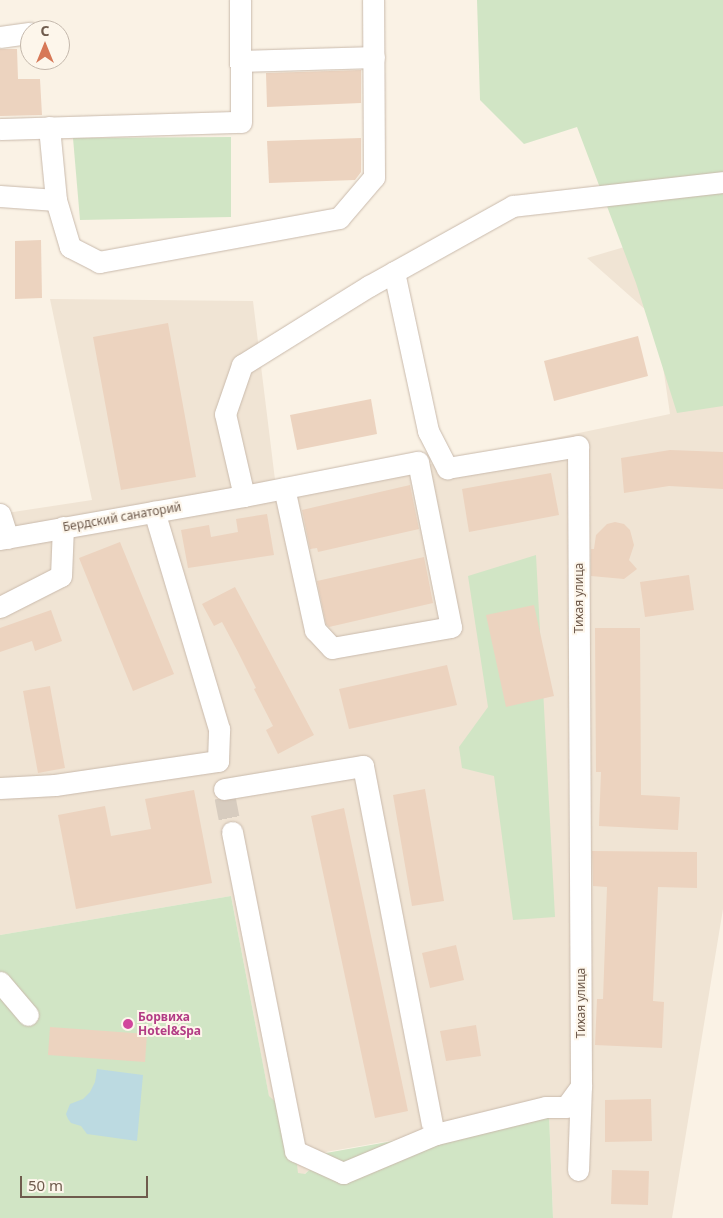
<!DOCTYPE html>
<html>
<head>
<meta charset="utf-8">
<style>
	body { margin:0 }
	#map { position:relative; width:723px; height:1218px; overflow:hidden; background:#faf2e5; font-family:"Noto Sans",sans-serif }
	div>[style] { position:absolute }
	.residential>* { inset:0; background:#f0e4d4 }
	.green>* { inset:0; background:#d1e5c5 }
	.water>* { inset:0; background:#bcdae1 }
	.building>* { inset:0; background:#ecd3bf }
	.minor-tunnel>* { height:21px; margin-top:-10.5px; transform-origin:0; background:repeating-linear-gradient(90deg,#d7ccbf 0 21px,transparent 0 32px) }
	.roads { filter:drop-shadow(0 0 1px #c9baac) drop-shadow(0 0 1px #c9baac) }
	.minor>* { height:21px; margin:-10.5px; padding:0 10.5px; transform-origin:10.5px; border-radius:10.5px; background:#fff }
	.dots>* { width:14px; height:14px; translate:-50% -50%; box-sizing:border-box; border:2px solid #fdf6eb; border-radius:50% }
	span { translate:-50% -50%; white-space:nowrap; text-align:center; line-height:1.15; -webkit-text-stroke:4px #fdf6eb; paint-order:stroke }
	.street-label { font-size:12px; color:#6f5b4d }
	.hotel-label { font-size:12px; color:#b23c85; font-weight:700 }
	.left { translate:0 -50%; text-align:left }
	.north { position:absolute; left:20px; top:20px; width:50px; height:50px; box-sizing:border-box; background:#fdf6eb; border:1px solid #c4b8ac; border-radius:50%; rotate:0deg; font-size:14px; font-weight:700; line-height:20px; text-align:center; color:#6f5b4d }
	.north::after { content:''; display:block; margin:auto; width:18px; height:22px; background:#d77857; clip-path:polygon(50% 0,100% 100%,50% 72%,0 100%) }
	.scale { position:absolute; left:20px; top:1176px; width:128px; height:22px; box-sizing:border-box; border:2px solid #6f5b4d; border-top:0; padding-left:6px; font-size:15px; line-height:18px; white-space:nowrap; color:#6f5b4d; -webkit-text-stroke:4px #fdf6eb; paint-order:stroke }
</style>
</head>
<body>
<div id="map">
	<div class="residential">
		<i style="clip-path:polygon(723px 218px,723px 909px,672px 1218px,553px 1218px,549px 1113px,326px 1152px,287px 1192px,231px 896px,0 935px,0 514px,92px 500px,50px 299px,253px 301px,277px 496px,670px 414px,656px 319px,587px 258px)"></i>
	</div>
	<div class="green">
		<i style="clip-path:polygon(477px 0,723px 0,723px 406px,677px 413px,636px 283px,577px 127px,524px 144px,480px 100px)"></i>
		<i style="clip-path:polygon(231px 137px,231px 217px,80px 220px,73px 138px)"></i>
		<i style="clip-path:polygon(536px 555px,555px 917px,513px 920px,494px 776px,462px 768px,459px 747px,488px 707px,468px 576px)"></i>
		<i style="clip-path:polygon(231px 896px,269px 1096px,291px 1116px,298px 1173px,305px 1174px,326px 1153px,549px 1113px,553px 1218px,0 1218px,0 935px)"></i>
	</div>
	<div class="water">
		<i style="clip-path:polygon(97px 1069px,143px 1075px,137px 1141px,87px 1134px,81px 1126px,71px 1123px,68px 1119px,66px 1114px,70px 1104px,83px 1099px,90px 1092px,95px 1082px)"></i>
	</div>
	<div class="building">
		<i style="clip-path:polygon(0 49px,17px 49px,18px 79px,40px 79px,42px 115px,0 116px)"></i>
		<i style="clip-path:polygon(361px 70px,361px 103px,267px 107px,266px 73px)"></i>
		<i style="clip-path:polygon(361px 138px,361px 172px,355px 180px,269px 183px,267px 141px)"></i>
		<i style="clip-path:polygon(41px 240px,42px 298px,15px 299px,15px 241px)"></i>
		<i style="clip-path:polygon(168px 323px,196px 477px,121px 490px,93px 337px)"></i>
		<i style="clip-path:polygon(638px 336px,648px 376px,554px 401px,544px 361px)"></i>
		<i style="clip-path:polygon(371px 399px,377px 434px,297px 450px,290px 415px)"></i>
		<i style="clip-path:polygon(670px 450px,723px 452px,723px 489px,669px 486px,624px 493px,621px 458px)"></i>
		<i style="clip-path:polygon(551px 473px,559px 515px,469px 532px,462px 489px)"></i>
		<i style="clip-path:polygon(410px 485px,419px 529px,318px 552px,317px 548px,310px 549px,302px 510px)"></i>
		<i style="clip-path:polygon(267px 514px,274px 555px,188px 568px,181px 530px,209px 525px,211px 537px,238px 532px,236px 519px)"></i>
		<i style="clip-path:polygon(615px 522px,624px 524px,630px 530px,634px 545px,629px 560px,637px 569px,624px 579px,591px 576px,591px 549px,594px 549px,596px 535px,607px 524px)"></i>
		<i style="clip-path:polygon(120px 542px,174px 674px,133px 691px,79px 558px)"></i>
		<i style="clip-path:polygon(424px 557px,433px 603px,329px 627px,326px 624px,317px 581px)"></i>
		<i style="clip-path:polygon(689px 575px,694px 610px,645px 617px,640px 582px)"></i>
		<i style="clip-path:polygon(235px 587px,314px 735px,278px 754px,266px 730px,273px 726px,254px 689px,256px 688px,238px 652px,222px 622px,214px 626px,202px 604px)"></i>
		<i style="clip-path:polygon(534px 605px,554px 696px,506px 707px,486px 615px)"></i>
		<i style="clip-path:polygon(51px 610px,62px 641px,35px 651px,32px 641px,0 652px,0 628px)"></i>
		<i style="clip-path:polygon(595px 628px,640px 628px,641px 795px,680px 797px,678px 830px,599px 826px,601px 772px,596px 772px)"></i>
		<i style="clip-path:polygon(447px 665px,457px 705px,349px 729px,339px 689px)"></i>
		<i style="clip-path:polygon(50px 686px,65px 768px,38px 773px,23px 691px)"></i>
		<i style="clip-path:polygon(425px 789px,444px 901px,412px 906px,393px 795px)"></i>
		<i style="clip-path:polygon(194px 790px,212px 883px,76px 909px,58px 815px,105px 806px,111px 836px,151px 829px,145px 799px)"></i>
		<i style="clip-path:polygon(344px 808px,408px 1111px,375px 1118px,311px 816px)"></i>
		<i style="clip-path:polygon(592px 851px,697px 852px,697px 888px,658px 887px,653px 1001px,664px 1002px,662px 1048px,595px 1045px,597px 999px,603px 999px,607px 887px,593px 886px)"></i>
		<i style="clip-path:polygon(456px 945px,464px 980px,430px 988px,422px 953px)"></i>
		<i style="clip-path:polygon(476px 1025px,481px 1056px,446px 1061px,440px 1031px)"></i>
		<i style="clip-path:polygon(50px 1027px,147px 1034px,145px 1062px,48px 1055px)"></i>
		<i style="clip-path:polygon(651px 1099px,652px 1141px,605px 1142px,605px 1100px)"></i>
		<i style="clip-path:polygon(612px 1170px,649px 1171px,648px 1205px,611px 1204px)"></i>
	</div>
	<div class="minor-tunnel">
		<i style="left:225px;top:797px;width:36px;rotate:79deg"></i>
	</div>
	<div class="roads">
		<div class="minor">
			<i style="left:0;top:37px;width:30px;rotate:-8deg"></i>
			<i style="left:241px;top:61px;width:133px;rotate:-1.7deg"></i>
			<i style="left:49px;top:127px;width:73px;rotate:84.5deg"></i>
			<i style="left:0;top:129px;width:241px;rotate:-1.7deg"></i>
			<i style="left:241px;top:122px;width:122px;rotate:-90.5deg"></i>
			<i style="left:0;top:196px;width:56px;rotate:4.1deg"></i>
			<i style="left:56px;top:200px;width:49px;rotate:73.4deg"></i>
			<i style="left:70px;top:247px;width:33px;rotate:27deg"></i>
			<i style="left:99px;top:262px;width:244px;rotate:-10.4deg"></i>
			<i style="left:339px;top:218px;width:54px;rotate:-49.5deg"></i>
			<i style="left:374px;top:177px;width:177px;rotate:-90.3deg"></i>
			<i style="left:394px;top:272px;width:163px;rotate:77.9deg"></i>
			<i style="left:428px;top:431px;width:42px;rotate:62.8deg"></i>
			<i style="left:447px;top:468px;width:133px;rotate:-9.5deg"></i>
			<i style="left:578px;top:446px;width:640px;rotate:89.73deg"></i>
			<i style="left:581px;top:1086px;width:84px;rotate:92deg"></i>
			<i style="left:244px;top:496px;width:84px;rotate:-103deg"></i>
			<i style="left:225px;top:414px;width:52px;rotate:-70.9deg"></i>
			<i style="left:242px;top:365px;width:150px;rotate:-31.9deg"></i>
			<i style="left:369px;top:286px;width:165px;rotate:-29.1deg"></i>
			<i style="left:513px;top:206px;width:211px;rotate:-6.5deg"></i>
			<i style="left:0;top:514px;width:25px;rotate:72deg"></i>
			<i style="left:0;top:539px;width:248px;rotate:-10deg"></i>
			<i style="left:244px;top:496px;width:177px;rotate:-11.1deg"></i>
			<i style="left:418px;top:462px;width:168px;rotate:78.7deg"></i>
			<i style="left:451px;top:627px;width:121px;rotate:170deg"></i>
			<i style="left:332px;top:648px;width:25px;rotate:-133deg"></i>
			<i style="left:315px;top:630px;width:145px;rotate:-102.3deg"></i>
			<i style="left:0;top:607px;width:68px;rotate:-26.9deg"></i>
			<i style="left:61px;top:576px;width:49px;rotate:-87.7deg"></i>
			<i style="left:0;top:788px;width:55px;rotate:-3.1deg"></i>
			<i style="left:55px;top:785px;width:165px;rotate:-8.4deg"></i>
			<i style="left:218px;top:761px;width:32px;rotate:-88deg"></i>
			<i style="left:219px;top:729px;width:227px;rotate:-106.6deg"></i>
			<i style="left:224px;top:789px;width:141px;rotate:-9.4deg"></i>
			<i style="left:363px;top:766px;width:364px;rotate:79.1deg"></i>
			<i style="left:232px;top:832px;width:325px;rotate:78.8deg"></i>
			<i style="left:295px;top:1151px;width:53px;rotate:24.6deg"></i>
			<i style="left:343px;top:1173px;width:101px;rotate:-22.8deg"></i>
			<i style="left:436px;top:1134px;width:113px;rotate:-13.8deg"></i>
			<i style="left:546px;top:1107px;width:20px"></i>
			<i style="left:566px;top:1107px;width:26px;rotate:-54deg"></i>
			<i style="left:0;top:982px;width:43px;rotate:49.7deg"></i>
		</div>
	</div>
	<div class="dots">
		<i style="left:128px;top:1024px;background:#d1479c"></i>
	</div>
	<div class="street-label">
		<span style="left:122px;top:517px;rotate:-10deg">Бердский санаторий</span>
		<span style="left:579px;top:598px;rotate:-90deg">Тихая улица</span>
		<span style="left:581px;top:1003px;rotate:-90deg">Тихая улица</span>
	</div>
	<div class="hotel-label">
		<span class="left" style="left:138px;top:1024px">Борвиха<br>Hotel&amp;Spa</span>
	</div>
	<div class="north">С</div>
	<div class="scale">50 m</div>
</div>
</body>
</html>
